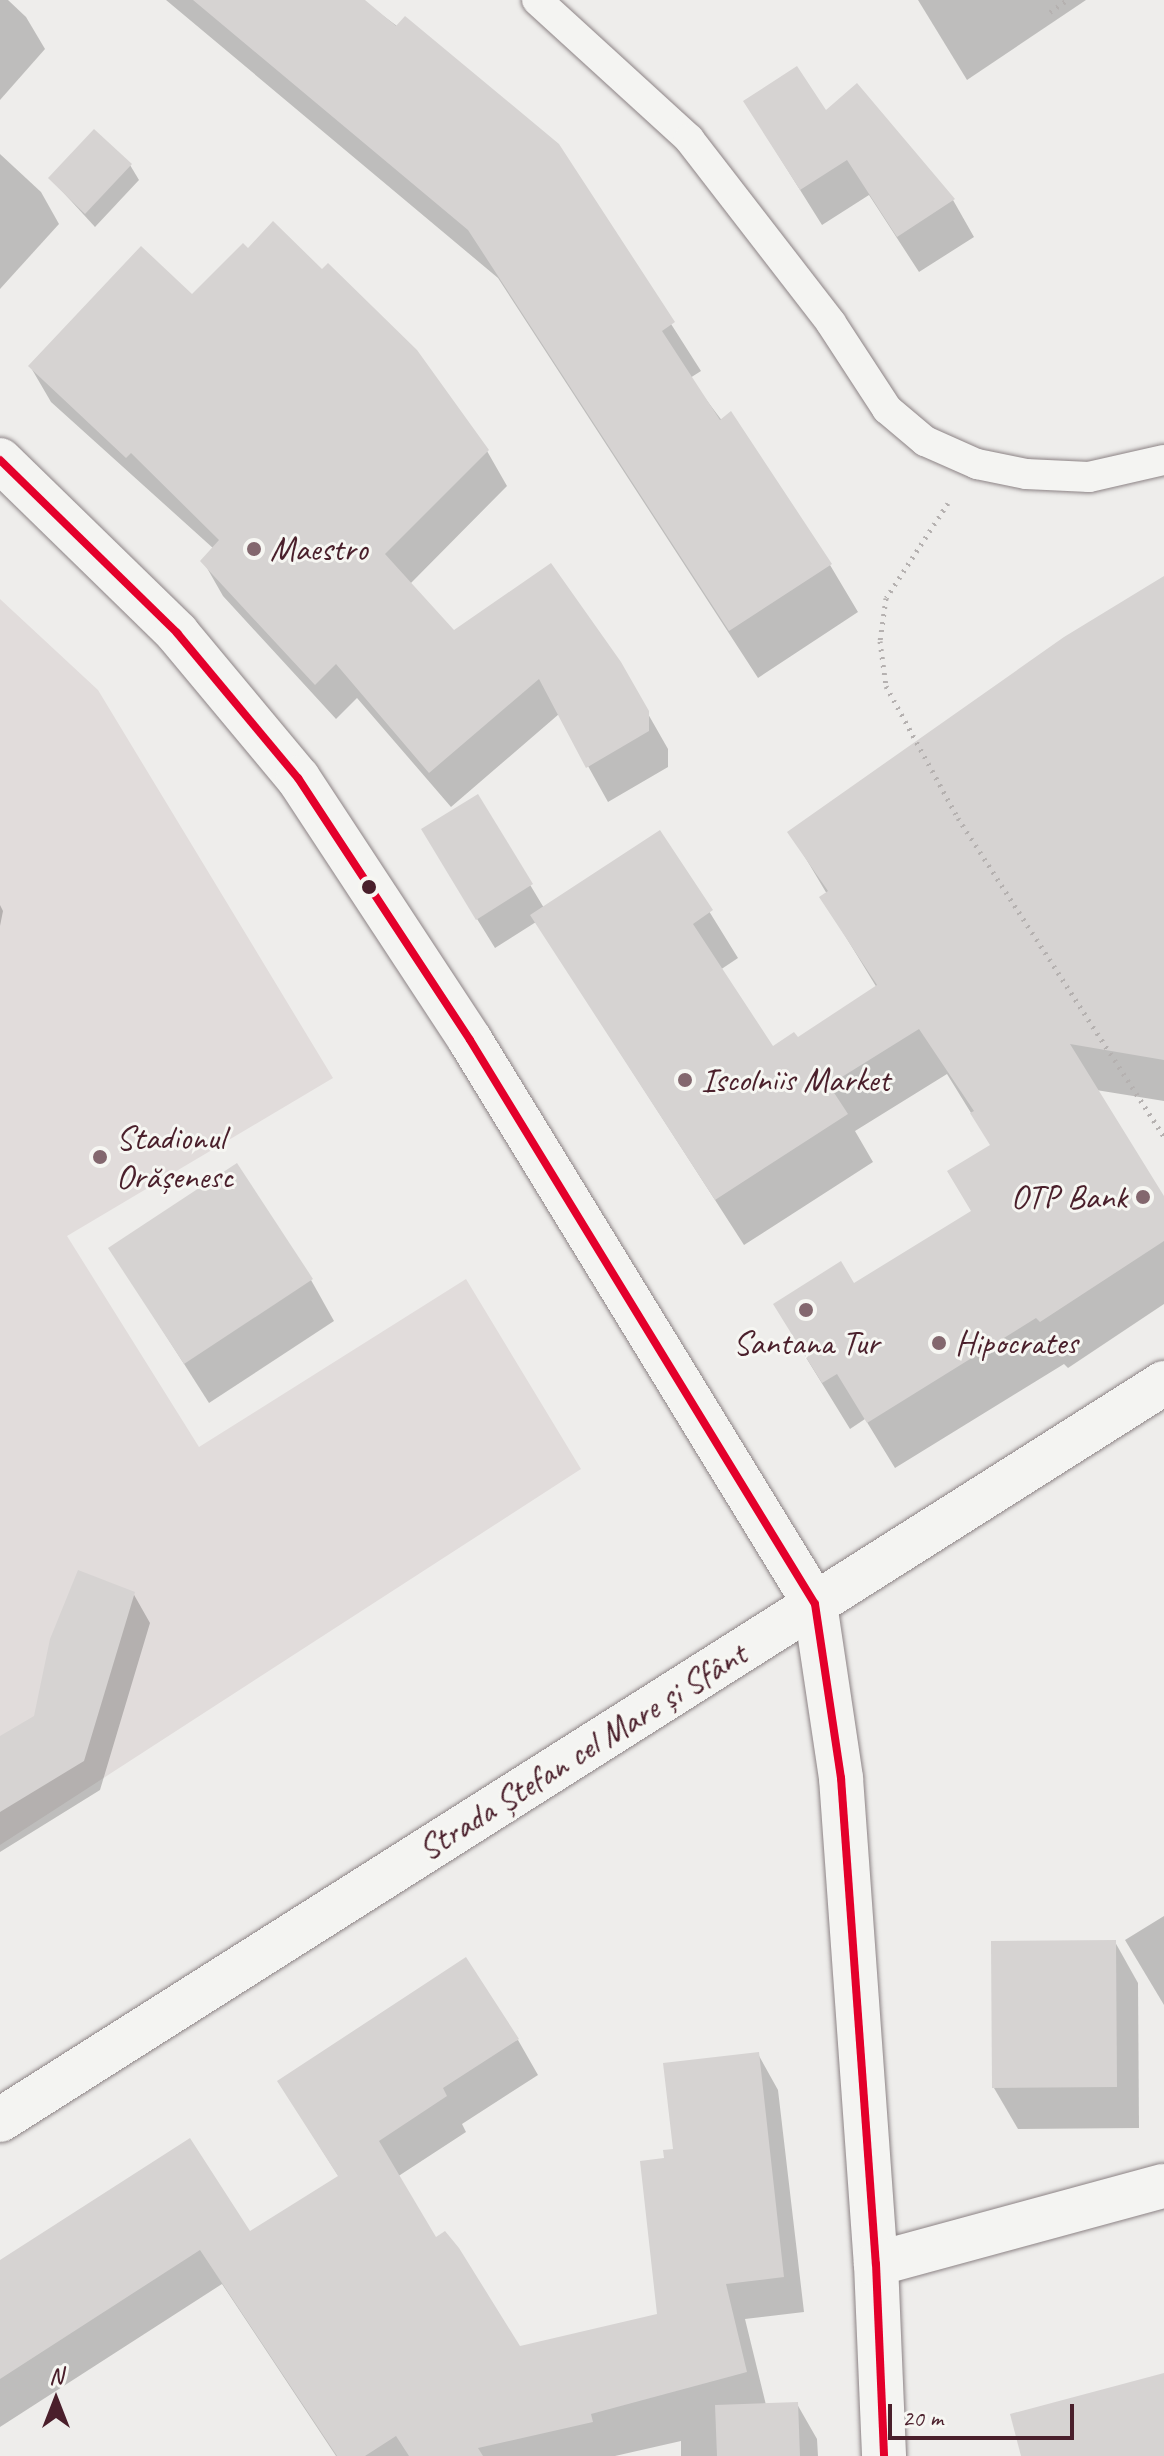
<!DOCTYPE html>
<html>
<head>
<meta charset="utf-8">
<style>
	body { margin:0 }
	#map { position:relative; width:1164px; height:2456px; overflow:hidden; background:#eeedeb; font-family:Caveat,sans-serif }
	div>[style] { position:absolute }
	.green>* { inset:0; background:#e1dcdb }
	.shadow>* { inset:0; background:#0003 }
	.building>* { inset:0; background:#d6d3d2 }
	.path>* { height:5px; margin-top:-2.5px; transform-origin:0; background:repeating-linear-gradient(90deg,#b5b1b0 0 2px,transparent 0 8px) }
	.roads { filter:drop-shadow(0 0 2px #8c8385) drop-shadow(0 0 2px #8c8385) }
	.service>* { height:30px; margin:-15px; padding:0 15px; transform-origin:15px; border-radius:15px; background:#f4f4f2 }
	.minor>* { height:44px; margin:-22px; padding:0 22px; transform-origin:22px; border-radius:22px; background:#f4f4f2 }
	.secondary>* { height:44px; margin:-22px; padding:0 22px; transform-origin:22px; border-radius:22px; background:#f4f4f2 }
	.primary>* { height:44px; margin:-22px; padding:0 22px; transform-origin:22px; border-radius:22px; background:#f4f4f2 }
	.bus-1>* { height:8px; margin:-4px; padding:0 4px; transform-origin:4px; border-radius:4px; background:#e4002b }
	.dots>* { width:22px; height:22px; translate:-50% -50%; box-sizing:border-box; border:4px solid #f6f6f2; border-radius:50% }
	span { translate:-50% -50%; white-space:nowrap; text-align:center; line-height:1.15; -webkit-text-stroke:6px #f6f6f2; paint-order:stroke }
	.poi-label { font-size:34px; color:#4a1f2b }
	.left { translate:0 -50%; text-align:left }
	.right { translate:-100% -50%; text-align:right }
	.street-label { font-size:34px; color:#4a1f2b }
	.north { position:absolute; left:16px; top:2360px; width:80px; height:80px; -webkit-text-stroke:6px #f6f6f2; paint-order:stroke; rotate:0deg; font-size:22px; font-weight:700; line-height:32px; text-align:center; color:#4a1f2b }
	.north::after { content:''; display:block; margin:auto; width:28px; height:36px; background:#4a1f2b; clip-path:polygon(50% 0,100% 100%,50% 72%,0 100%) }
	.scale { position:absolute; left:888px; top:2404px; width:186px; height:36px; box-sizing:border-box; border:4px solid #4a1f2b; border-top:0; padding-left:10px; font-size:24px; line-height:28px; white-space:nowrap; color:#4a1f2b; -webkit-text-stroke:6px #f6f6f2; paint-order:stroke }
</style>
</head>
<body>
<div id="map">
	<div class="green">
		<i style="clip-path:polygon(0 599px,98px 690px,333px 1078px,67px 1236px,199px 1447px,466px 1279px,581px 1469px,0 1845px)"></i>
	</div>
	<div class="shadow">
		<i style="clip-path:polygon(0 0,8px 0,26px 17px,45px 49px,0 100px)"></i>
		<i style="clip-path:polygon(166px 0,362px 0,557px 145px,701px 371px,690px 378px,830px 565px,858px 612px,758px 678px,498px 278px)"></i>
		<i style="clip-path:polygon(918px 0,1086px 0,967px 80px)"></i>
		<i style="clip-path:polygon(857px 86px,953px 200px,974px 237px,919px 272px,869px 195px,822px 225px,745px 102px,825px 113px)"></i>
		<i style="clip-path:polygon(0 154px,41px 192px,59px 224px,0 289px)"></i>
		<i style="clip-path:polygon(130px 165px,139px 180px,95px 227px,50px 178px)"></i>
		<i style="clip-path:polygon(193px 297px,487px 451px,507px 486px,410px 584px,454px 632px,619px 663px,668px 749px,668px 767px,608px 802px,559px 714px,451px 807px,357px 698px,336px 719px,223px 596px,203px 561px,214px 549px,51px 402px,30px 366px)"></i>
		<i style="clip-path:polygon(1164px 577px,1164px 1101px,1096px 1090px,1164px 1200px,1164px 1304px,1068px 1368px,1064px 1364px,895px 1468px,865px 1419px,850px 1429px,802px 1351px,854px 1286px,973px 1212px,992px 1147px,947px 1074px,855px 1131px,873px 1162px,744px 1245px,536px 922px,495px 948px,440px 859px,477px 797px,544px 908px,660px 832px,738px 958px,720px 970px,772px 1049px,797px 1040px,877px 988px,822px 898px,827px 894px,790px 832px)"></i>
		<i style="clip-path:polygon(0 905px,3px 911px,0 926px)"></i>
		<i style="clip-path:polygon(110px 1248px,311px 1280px,334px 1321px,209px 1403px)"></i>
		<i style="clip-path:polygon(133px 1593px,150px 1623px,100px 1790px,0 1852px,0 1749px,36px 1717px)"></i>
		<i style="clip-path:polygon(1164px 1916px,1164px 2005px,1125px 1940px)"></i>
		<i style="clip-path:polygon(1115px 1942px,1138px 1983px,1139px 2128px,1018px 2129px,994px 2088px)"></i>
		<i style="clip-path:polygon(518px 2040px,538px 2075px,462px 2124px,466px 2132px,397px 2177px,435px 2240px,519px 2349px,659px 2316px,666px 2159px,758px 2054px,778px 2090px,804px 2312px,745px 2319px,766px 2405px,797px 2404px,817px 2439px,818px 2456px,681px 2456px,681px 2441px,615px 2456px,336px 2456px,222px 2284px,0 2427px,0 2263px,250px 2234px,339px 2177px,279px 2082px)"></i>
	</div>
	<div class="building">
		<i style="clip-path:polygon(193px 0,365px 0,396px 26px,405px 16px,559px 144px,675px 322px,662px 331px,720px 420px,731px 411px,832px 564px,729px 631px,468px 230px)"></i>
		<i style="clip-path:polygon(797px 66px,826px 110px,857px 83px,955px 199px,897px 237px,847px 160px,800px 190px,743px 101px)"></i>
		<i style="clip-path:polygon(94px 129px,132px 164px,85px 214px,48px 178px)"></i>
		<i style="clip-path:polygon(273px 221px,322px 269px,328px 263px,417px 350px,489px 450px,385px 554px,454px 630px,551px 563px,621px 662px,649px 711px,649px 731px,586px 768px,539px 679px,429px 773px,336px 664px,315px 685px,200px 561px,219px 540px,131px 453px,126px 458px,28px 366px,141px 246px,192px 294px,243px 243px,248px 248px)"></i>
		<i style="clip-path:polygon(1164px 576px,1164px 1060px,1070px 1044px,1164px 1196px,1164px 1241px,1040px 1322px,1036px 1318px,867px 1423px,837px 1374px,822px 1383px,773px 1304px,841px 1261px,854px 1283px,971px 1211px,947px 1171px,990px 1145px,970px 1113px,974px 1111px,919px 1029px,829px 1085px,848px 1114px,715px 1200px,530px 915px,660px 830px,713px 910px,693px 924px,773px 1046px,794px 1032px,798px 1037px,877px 985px,819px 897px,828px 891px,787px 832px,1064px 637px)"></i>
		<i style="clip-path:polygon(478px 794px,533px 884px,476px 920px,421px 829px)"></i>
		<i style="clip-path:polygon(237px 1163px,313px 1279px,184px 1364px,108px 1248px)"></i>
		<i style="clip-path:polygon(78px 1570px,135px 1592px,84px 1761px,0 1812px,0 1736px,34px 1716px,50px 1639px)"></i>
		<i style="clip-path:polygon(1116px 1940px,1117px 2087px,992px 2088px,991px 1941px)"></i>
		<i style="clip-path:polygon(466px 1957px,519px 2039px,443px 2088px,447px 2096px,379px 2141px,436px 2237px,445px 2231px,459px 2248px,520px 2346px,657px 2314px,640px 2161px,664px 2158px,663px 2150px,673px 2149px,663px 2063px,759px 2052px,784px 2277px,726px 2284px,747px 2372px,591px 2414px,593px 2422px,478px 2448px,483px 2456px,409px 2456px,396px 2436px,365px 2456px,337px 2456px,200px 2250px,0 2379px,0 2260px,190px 2138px,250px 2231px,338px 2176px,277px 2081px)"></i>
		<i style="clip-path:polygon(1164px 2373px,1164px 2456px,1021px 2456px,1010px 2414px)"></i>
		<i style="clip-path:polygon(798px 2402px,800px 2456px,717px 2456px,715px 2405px)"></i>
	</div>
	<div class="path">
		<i style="left:1050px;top:12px;width:21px;rotate:-35deg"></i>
		<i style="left:948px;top:503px;width:113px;rotate:123.1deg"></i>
		<i style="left:886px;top:598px;width:43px;rotate:97.9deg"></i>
		<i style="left:880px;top:641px;width:45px;rotate:82.4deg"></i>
		<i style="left:886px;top:686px;width:150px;rotate:61.4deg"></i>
		<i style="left:958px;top:818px;width:380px;rotate:57.1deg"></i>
	</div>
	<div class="roads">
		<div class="service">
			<i style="left:537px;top:0;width:206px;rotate:42.4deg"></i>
			<i style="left:689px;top:139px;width:232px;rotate:52.3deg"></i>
			<i style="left:831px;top:323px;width:103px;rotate:56.9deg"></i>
			<i style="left:887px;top:409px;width:50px;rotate:40.1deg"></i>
			<i style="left:925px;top:441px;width:57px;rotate:23.9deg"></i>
			<i style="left:977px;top:464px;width:50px;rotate:11.5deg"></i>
			<i style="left:1026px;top:474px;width:63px;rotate:2.7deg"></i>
			<i style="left:1089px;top:477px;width:77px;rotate:-12.8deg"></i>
		</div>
		<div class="minor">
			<i style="left:815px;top:1604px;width:176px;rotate:81.5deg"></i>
			<i style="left:841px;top:1778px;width:487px;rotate:85.9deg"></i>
			<i style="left:876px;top:2264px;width:192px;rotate:87.6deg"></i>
			<i style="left:876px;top:2264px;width:298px;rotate:-15.2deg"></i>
		</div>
		<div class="secondary">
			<i style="left:0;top:460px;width:248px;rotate:44.3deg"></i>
			<i style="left:177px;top:633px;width:189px;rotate:50.2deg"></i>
			<i style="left:298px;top:778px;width:313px;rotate:56.7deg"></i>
			<i style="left:470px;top:1040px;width:661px;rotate:58.55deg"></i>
		</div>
		<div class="primary">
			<i style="left:0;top:2120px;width:1378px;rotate:-32.34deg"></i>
		</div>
	</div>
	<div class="bus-1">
		<i style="left:0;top:460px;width:248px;rotate:44.3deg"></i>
		<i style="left:177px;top:633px;width:189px;rotate:50.2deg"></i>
		<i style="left:298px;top:778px;width:313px;rotate:56.7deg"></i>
		<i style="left:470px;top:1040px;width:661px;rotate:58.55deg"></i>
		<i style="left:815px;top:1604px;width:176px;rotate:81.5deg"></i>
		<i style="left:841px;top:1778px;width:487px;rotate:85.9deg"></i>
		<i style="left:876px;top:2264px;width:192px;rotate:87.6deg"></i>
	</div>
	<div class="dots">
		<i style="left:254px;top:549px;background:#83676e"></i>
		<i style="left:369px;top:887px;background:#4a1f2b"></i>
		<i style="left:685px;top:1080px;background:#83676e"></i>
		<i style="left:100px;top:1157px;background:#83676e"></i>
		<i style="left:1143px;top:1197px;background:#83676e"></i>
		<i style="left:806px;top:1310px;background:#83676e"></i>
		<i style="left:939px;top:1343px;background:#83676e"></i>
	</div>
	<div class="poi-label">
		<span class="left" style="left:270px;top:549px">Maestro</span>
		<span class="left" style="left:701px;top:1080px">Iscolniis Market</span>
		<span class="left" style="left:116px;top:1157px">Stadionul<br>Orășenesc</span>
		<span class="right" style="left:1127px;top:1197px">OTP Bank</span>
		<span style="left:806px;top:1343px">Santana Tur</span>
		<span class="left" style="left:955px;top:1343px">Hipocrates</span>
	</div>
	<div class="street-label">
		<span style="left:582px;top:1751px;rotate:-32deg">Strada Ștefan cel Mare și Sfânt</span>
	</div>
	<div class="north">N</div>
	<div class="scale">20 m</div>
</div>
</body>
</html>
